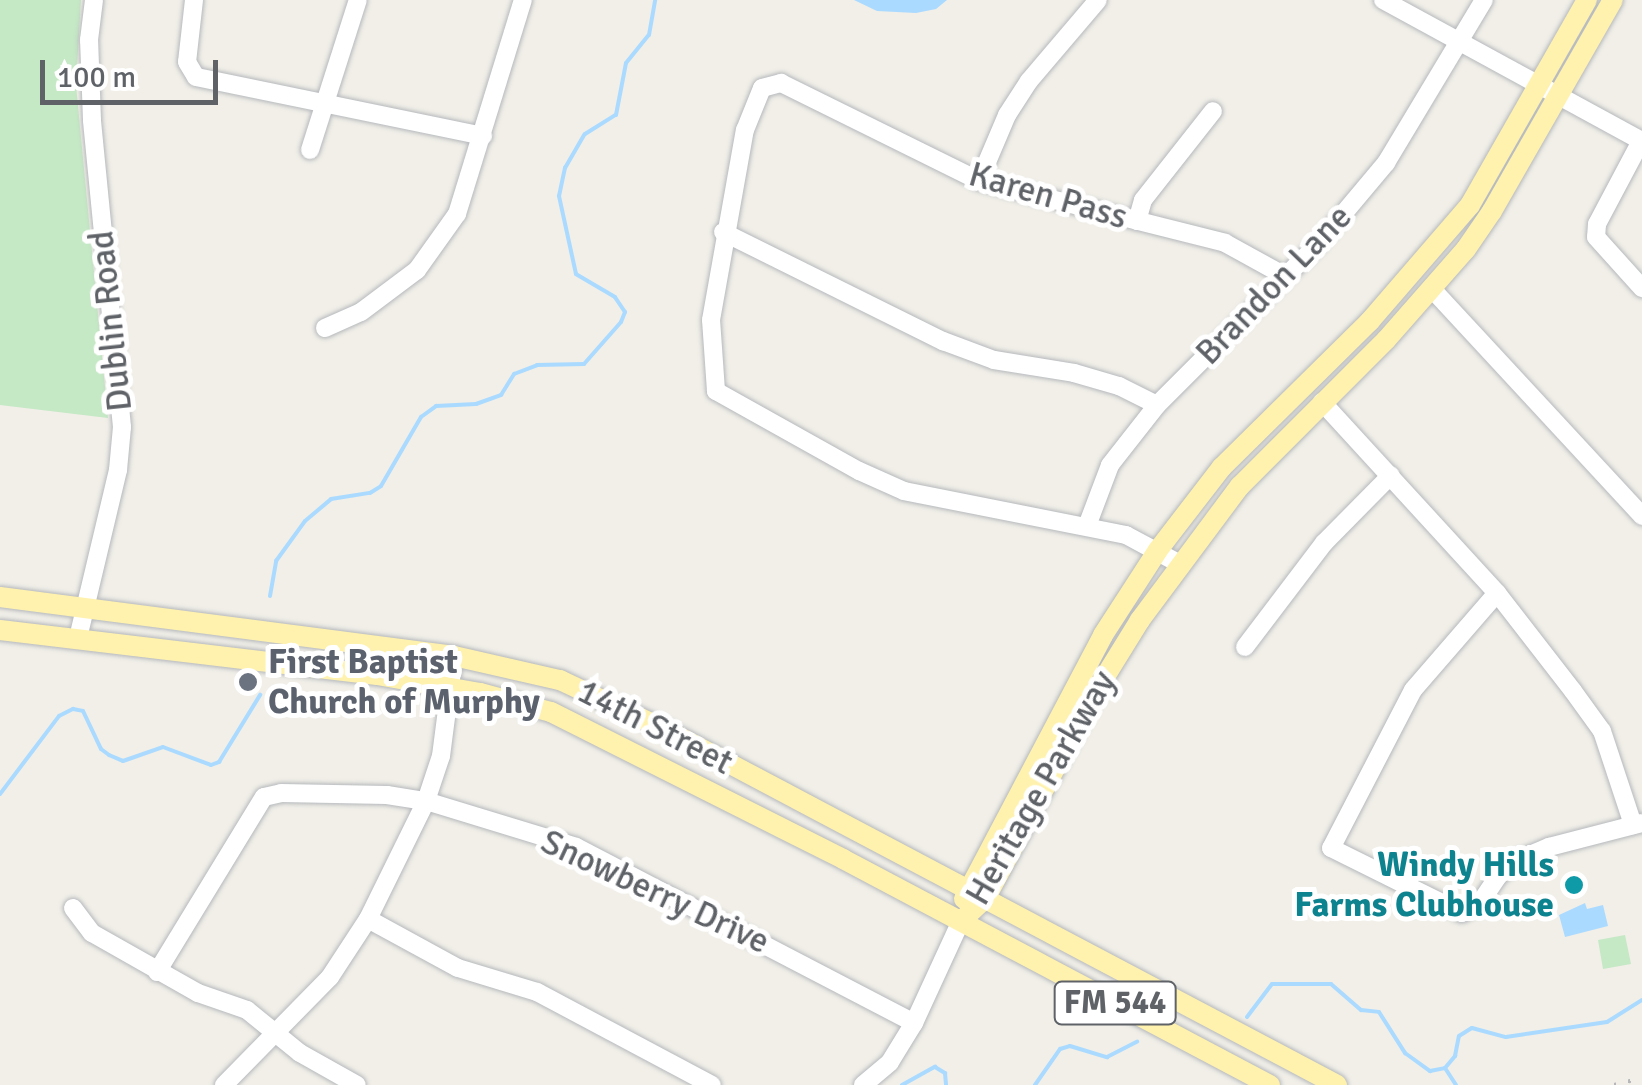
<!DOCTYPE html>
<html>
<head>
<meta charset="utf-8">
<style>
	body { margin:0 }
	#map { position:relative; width:1642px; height:1085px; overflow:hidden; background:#f1efe8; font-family:Signika,sans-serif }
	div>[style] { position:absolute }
	.green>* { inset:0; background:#c5e8c5 }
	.water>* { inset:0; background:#aadaff }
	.stream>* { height:4px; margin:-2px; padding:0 2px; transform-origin:2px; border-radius:2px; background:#aadaff }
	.roads { filter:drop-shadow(0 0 2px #b5b8bc) drop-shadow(0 0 2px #b5b8bc) }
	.minor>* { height:18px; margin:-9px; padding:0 9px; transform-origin:9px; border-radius:9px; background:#fff }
	.major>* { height:20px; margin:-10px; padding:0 10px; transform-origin:10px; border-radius:10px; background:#fff2af }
	.rail>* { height:4px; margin-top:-2px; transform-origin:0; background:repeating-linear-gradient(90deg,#b6b7b8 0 2.5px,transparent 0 14.5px) }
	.dots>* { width:28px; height:28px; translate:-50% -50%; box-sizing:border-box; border:5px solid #fff; border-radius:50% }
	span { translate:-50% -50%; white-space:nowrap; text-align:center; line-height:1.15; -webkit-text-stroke:10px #fff; paint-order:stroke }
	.shield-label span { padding:2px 8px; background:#fff; border:2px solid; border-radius:8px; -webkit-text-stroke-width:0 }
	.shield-label { font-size:32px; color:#5f6368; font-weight:700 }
	.street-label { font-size:35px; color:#5f6368 }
	.worship-label { font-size:35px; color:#5b616d; font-weight:700 }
	.left { translate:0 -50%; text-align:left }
	.culture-label { font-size:35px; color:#0d838f; font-weight:700 }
	.right { translate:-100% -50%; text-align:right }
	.scale { position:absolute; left:40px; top:60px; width:178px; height:45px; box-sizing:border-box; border:5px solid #5f6368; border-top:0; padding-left:12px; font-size:30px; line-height:35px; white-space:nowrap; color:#5f6368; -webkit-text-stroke:8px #fff; paint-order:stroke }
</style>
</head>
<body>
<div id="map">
	<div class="green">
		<i style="clip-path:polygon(0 0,81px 0,76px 85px,108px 418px,0 405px)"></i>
		<i style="clip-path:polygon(1625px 935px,1631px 964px,1603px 969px,1598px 940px)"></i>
	</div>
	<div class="water">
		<i style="clip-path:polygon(854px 0,947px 0,936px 9px,916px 13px,877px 11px)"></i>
		<i style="clip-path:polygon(1585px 903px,1587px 909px,1603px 905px,1608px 926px,1565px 937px,1559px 915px)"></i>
	</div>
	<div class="stream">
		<i style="left:270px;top:596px;width:36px;rotate:-80deg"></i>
		<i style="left:276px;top:561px;width:49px;rotate:-54.1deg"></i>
		<i style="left:305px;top:521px;width:34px;rotate:-40deg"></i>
		<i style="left:331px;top:499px;width:39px;rotate:-9deg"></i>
		<i style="left:370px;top:493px;width:13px;rotate:-32deg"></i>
		<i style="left:381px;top:486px;width:80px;rotate:-59.9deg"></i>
		<i style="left:421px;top:417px;width:19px;rotate:-36deg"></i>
		<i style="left:436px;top:406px;width:40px;rotate:-2.9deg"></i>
		<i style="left:476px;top:404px;width:27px;rotate:-20deg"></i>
		<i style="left:501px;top:395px;width:25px;rotate:-58deg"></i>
		<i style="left:514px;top:374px;width:25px;rotate:-21deg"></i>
		<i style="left:537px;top:365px;width:47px;rotate:-1.2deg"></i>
		<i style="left:584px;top:364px;width:56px;rotate:-48.6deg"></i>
		<i style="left:621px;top:322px;width:11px;rotate:-68deg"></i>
		<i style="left:625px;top:312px;width:18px;rotate:-124deg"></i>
		<i style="left:615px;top:297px;width:45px;rotate:-149.5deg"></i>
		<i style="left:576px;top:274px;width:80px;rotate:-102.3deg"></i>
		<i style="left:559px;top:196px;width:29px;rotate:-78deg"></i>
		<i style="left:565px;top:168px;width:39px;rotate:-60deg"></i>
		<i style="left:585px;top:134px;width:36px;rotate:-32deg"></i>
		<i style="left:616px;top:115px;width:53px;rotate:-79.1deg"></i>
		<i style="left:626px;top:63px;width:36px;rotate:-51deg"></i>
		<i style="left:649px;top:35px;width:36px;rotate:-80deg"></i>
		<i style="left:0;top:794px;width:98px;rotate:-52.9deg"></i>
		<i style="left:59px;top:716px;width:16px;rotate:-27deg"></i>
		<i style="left:73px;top:709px;width:10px;rotate:11deg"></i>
		<i style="left:83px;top:711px;width:42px;rotate:64.7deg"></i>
		<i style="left:101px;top:749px;width:10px;rotate:37deg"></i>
		<i style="left:109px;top:755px;width:15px;rotate:23deg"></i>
		<i style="left:123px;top:761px;width:42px;rotate:-19.3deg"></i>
		<i style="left:163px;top:747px;width:51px;rotate:20.6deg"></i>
		<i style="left:211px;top:765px;width:9px;rotate:-21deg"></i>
		<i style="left:219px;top:762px;width:79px;rotate:-58.5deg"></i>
		<i style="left:1247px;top:1017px;width:41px;rotate:-52.9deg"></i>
		<i style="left:1272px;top:984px;width:59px"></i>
		<i style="left:1331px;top:984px;width:40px;rotate:41deg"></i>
		<i style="left:1361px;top:1010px;width:18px;rotate:6deg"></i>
		<i style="left:1379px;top:1012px;width:49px;rotate:57.6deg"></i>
		<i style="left:1405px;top:1053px;width:31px;rotate:36deg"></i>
		<i style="left:1430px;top:1071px;width:15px;rotate:-11deg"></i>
		<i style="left:1445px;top:1068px;width:16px;rotate:-50deg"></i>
		<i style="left:1455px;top:1056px;width:20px;rotate:-79deg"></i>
		<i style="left:1459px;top:1036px;width:15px;rotate:-32deg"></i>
		<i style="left:1472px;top:1028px;width:35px;rotate:15deg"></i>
		<i style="left:1506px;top:1037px;width:102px;rotate:-8.4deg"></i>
		<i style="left:1607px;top:1022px;width:41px;rotate:-32.2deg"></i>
		<i style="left:1445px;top:1068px;width:20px;rotate:57deg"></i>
		<i style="left:902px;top:1085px;width:38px;rotate:-29deg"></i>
		<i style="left:935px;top:1067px;width:12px;rotate:31deg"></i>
		<i style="left:945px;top:1073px;width:12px;rotate:85deg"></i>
		<i style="left:1035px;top:1085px;width:44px;rotate:-55.2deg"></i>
		<i style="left:1060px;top:1049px;width:10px;rotate:-17deg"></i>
		<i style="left:1070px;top:1046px;width:39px;rotate:17deg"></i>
		<i style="left:1107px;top:1057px;width:34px;rotate:-27deg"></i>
	</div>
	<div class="roads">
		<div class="minor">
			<i style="left:194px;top:0;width:62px;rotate:96.4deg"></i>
			<i style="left:187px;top:62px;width:17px;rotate:59deg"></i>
			<i style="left:196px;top:77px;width:293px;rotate:11.6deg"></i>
			<i style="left:1383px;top:0;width:295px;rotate:28.6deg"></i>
			<i style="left:1641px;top:141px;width:94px;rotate:117.9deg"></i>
			<i style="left:1597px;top:224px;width:13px;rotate:94deg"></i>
			<i style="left:1596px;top:237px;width:69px;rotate:48deg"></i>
			<i style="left:310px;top:150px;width:157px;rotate:-72.3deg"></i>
			<i style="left:979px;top:181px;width:72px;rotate:-67deg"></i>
			<i style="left:1007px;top:115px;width:40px;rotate:-57.1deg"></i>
			<i style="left:1029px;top:81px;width:106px;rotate:-49.6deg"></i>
			<i style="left:1137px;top:221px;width:22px;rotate:-74deg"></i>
			<i style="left:1143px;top:200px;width:113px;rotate:-51.8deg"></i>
			<i style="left:723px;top:232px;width:246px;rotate:26.4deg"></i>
			<i style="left:943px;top:341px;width:54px;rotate:20.4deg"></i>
			<i style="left:994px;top:360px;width:81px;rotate:9.2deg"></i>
			<i style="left:1074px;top:373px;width:47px;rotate:16.1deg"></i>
			<i style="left:1119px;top:386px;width:42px;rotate:26.6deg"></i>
			<i style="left:1433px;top:290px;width:308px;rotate:47.2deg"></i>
			<i style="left:325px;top:328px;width:39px;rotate:-24deg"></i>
			<i style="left:361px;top:312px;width:70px;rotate:-36.9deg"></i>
			<i style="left:417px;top:270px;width:69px;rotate:-54.5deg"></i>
			<i style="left:457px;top:214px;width:224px;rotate:-72.9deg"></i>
			<i style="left:1322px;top:402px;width:259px;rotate:47.5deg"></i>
			<i style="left:1497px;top:593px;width:124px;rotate:52.2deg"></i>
			<i style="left:1573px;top:691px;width:49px;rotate:54.1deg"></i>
			<i style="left:1602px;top:731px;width:99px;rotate:71.7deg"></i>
			<i style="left:1087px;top:526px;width:65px;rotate:-69.3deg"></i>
			<i style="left:1110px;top:465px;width:76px;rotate:-51.9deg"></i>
			<i style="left:1157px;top:405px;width:228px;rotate:-45deg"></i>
			<i style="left:1318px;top:244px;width:106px;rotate:-50deg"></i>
			<i style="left:1386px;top:163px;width:190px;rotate:-59deg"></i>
			<i style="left:1180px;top:564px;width:61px;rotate:-151.8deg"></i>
			<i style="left:1126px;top:535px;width:226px;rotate:-168.8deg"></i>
			<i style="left:904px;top:491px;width:49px;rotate:-156deg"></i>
			<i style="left:859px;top:471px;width:164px;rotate:-150.8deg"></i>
			<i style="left:716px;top:391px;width:71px;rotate:-94deg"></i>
			<i style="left:711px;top:320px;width:193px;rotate:-79.9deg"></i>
			<i style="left:745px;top:130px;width:45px;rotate:-68deg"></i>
			<i style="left:762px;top:88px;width:20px;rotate:-15deg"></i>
			<i style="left:781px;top:83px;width:221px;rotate:26.3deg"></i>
			<i style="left:979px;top:181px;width:254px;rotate:14.1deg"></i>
			<i style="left:1225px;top:243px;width:68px;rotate:28.8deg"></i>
			<i style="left:1497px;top:593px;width:128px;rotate:130.9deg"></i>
			<i style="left:1413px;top:690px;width:178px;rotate:117.4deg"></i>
			<i style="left:1331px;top:848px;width:146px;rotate:26.4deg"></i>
			<i style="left:1462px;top:913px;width:21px;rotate:-29deg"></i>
			<i style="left:1480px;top:903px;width:32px;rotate:-56deg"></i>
			<i style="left:1498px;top:876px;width:26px;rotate:-39deg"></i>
			<i style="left:1518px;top:860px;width:34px;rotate:-23deg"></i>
			<i style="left:1549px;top:847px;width:96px;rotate:-14.5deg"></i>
			<i style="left:78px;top:638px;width:173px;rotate:-76.6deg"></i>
			<i style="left:118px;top:470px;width:43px;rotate:-84.7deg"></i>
			<i style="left:122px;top:427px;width:308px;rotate:-95.6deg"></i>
			<i style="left:92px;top:120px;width:80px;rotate:-92.1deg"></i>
			<i style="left:89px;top:40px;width:40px;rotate:-82.9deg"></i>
			<i style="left:1245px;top:647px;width:131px;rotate:-52.8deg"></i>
			<i style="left:1324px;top:543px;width:95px;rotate:-45.4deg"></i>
			<i style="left:73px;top:908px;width:31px;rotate:53deg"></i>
			<i style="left:92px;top:933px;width:122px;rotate:29.5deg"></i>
			<i style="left:198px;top:993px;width:52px;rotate:19.1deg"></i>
			<i style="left:247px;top:1010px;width:68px;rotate:39.1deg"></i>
			<i style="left:300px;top:1053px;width:65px;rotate:29.3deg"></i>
			<i style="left:368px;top:919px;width:102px;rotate:28.6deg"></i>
			<i style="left:458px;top:968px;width:83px;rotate:16.9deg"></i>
			<i style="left:537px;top:992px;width:198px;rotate:28deg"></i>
			<i style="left:157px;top:972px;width:205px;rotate:-58.6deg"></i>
			<i style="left:264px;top:797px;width:17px;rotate:-13deg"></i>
			<i style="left:281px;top:793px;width:106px;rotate:1.1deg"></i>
			<i style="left:387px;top:795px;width:39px;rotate:9deg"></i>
			<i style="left:426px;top:801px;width:157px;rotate:17deg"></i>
			<i style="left:576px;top:847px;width:381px;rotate:27.5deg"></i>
			<i style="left:224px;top:1085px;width:151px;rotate:-45.5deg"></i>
			<i style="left:330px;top:977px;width:69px;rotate:-56.8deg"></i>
			<i style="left:368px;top:919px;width:131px;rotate:-63.8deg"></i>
			<i style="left:426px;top:801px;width:47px;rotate:-71.6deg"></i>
			<i style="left:441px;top:756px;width:101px;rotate:-82.6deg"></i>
			<i style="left:863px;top:1085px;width:35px;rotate:-40deg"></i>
			<i style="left:890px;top:1062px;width:46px;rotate:-58.4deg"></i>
			<i style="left:914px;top:1023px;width:112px;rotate:-65.3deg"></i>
		</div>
		<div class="major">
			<i style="left:0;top:597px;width:458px;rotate:7.4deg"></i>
			<i style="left:454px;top:656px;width:109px;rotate:12.8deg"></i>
			<i style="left:560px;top:680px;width:117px;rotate:25.3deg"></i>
			<i style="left:666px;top:730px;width:759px;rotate:27.88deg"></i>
			<i style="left:0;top:630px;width:380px;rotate:6.8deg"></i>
			<i style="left:377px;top:675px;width:105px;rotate:9.9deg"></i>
			<i style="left:480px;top:693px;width:73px;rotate:15deg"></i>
			<i style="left:551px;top:712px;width:327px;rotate:26.7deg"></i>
			<i style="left:843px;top:859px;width:483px;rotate:27.9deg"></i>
			<i style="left:964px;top:899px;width:298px;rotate:-62.2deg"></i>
			<i style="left:1103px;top:635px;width:101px;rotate:-57.1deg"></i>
			<i style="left:1158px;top:550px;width:105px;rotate:-52.4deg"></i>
			<i style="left:1222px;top:467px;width:208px;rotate:-44.6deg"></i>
			<i style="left:1370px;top:321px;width:153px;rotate:-49.2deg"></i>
			<i style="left:1470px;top:205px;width:236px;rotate:-60.3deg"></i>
			<i style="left:961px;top:921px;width:33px;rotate:-43deg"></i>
			<i style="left:985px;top:899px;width:239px;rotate:-61.8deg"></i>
			<i style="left:1098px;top:688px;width:80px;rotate:-58.3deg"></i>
			<i style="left:1140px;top:620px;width:167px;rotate:-53.3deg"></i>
			<i style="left:1240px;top:486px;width:206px;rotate:-45deg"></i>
			<i style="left:1386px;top:340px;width:121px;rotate:-48.7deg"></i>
			<i style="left:1466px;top:249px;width:46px;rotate:-55.6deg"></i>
			<i style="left:1492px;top:211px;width:243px;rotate:-60.2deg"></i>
		</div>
	</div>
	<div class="rail">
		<i style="left:1614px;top:1085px;width:29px;rotate:-14deg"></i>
	</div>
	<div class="dots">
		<i style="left:248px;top:682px;background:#6b7280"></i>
		<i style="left:1574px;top:885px;background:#0f9aa8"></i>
	</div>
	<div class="shield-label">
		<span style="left:1115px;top:1003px">FM 544</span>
	</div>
	<div class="street-label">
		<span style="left:1048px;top:196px;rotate:16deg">Karen Pass</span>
		<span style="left:1274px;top:285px;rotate:-46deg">Brandon Lane</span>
		<span style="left:111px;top:321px;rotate:-96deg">Dublin Road</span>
		<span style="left:655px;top:727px;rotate:27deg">14th Street</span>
		<span style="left:1041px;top:788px;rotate:-60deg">Heritage Parkway</span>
		<span style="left:655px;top:892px;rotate:25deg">Snowberry Drive</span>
	</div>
	<div class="worship-label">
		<span class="left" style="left:268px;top:682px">First Baptist<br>Church of Murphy</span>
	</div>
	<div class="culture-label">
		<span class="right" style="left:1554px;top:885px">Windy Hills<br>Farms Clubhouse</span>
	</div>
	<div class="scale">100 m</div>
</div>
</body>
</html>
